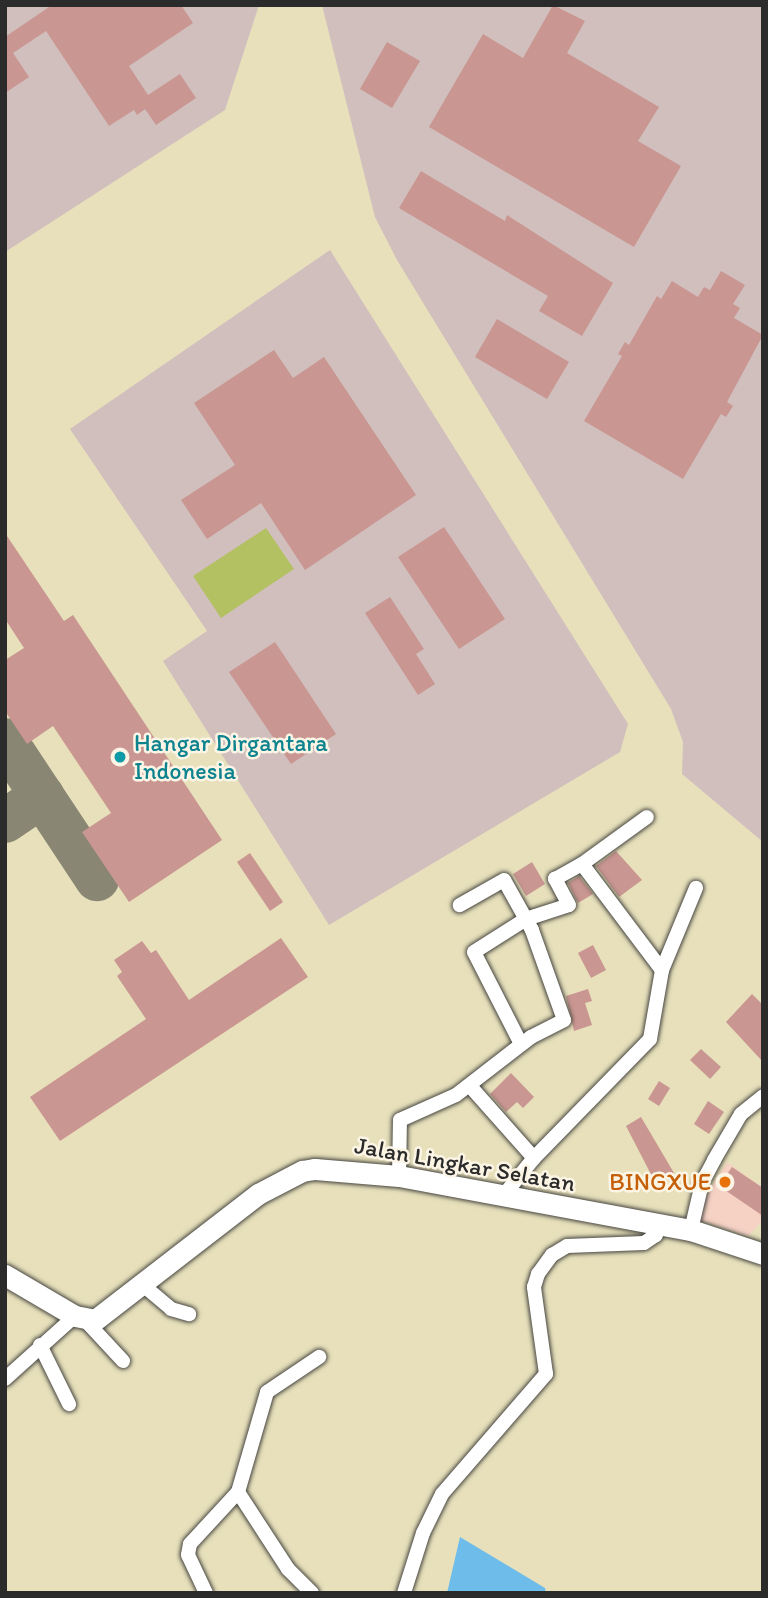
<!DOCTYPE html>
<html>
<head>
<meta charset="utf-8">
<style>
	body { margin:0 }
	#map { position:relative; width:768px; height:1598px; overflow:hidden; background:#e7e0bb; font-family:Itim,sans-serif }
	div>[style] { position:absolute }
	.built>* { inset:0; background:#f6d2c4 }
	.industrial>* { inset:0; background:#d1bfbe }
	.green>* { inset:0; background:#b3c163 }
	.water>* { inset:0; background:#6ebce9 }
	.taxiway>* { height:44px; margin:-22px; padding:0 22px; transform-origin:22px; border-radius:22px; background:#898673 }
	.building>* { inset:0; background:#c99691 }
	.roads { filter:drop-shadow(0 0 2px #474641) drop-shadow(0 0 2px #474641) }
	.street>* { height:14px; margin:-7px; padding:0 7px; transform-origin:7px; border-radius:7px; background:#fff }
	.secondary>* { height:21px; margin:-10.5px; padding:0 10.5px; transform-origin:10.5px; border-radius:10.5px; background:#fff }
	.dots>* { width:19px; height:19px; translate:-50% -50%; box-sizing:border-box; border:4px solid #fcf5e5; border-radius:50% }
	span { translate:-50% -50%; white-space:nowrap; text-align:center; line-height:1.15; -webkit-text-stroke:5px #fcf5e5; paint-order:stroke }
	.culture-label { font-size:24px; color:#0d838f }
	.left { translate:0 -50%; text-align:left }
	.street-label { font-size:24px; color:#2b2b2b }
	.food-label { font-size:24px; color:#c56008 }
	.right { translate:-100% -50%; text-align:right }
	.frame { position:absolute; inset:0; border:7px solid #2b2b2b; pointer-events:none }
</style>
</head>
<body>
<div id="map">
	<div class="built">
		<i style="clip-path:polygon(727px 1162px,763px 1188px,763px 1220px,748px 1236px,692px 1218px)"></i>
	</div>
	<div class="industrial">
		<i style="clip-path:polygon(5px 5px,259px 5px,225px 110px,5px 252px)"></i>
		<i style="clip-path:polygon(322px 5px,763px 5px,763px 842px,682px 774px,683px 742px,671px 709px,397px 260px,375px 217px)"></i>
		<i style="clip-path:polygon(330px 250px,628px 724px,620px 752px,329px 925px,163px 661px,207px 631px,70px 429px)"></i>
	</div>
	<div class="green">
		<i style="clip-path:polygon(266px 528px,294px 569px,221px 618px,193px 576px)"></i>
	</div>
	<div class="water">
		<i style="clip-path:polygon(460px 1537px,545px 1588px,546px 1593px,447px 1593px)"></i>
	</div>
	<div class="taxiway">
		<i style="left:5px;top:740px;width:167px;rotate:56.5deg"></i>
		<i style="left:5px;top:821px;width:45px;rotate:-34deg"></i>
	</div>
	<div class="building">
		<i style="clip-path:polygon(52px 5px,181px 5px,193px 23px,129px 66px,148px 95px,180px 74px,196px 98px,156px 125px,145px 109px,137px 115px,134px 110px,109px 126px,46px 31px,13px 53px,29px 77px,5px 93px,5px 37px)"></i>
		<i style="clip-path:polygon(553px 5px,585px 21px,567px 53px,659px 107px,638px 141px,681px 166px,634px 247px,429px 127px,483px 34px,523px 58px)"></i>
		<i style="clip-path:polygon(387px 42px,420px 61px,392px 108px,360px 89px)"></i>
		<i style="clip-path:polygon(421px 171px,505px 221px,507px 215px,613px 283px,582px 336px,539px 311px,548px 296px,399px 208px)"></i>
		<i style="clip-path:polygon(721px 271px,745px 285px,733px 304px,740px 308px,734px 318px,763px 335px,727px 402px,733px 406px,726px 417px,721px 414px,683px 479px,584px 421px,622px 356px,618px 354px,625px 342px,629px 345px,657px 296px,661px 299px,672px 281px,698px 297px,704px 287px,710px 290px)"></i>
		<i style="clip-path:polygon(497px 319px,569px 362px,547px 399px,475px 357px)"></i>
		<i style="clip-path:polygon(274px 350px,293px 378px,324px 357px,416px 495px,305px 570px,261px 503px,207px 539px,181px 500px,235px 465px,194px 403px)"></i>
		<i style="clip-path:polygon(444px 527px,505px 619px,459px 649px,398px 557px)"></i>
		<i style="clip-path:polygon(5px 533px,64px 621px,73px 615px,222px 840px,129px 902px,82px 832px,111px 813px,53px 726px,27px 744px,5px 711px,5px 660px,24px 648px,5px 619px)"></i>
		<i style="clip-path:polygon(390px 597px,424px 649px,416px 654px,435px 684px,418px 695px,365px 613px)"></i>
		<i style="clip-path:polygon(275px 642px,336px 734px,291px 764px,229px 672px)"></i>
		<i style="clip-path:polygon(616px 851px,642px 880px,619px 897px,596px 866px)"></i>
		<i style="clip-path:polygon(250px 853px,283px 902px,270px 911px,237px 862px)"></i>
		<i style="clip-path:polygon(532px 862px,545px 884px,526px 896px,513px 874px)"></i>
		<i style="clip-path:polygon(579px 876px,593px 894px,578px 903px,568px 883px)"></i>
		<i style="clip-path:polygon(281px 938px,308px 977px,60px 1141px,30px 1097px,146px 1019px,117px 976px,122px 972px,114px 960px,142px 941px,151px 953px,156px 950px,189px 1000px)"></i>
		<i style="clip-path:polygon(593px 945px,606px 970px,591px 978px,578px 953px)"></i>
		<i style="clip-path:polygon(588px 989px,592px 1001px,585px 1003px,592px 1025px,574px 1031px,566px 996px)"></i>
		<i style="clip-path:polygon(752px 994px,763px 1005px,763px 1062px,726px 1022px)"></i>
		<i style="clip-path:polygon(701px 1049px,721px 1067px,710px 1079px,690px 1060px)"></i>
		<i style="clip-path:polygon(511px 1073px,534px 1097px,523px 1108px,517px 1102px,506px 1112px,490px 1094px)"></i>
		<i style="clip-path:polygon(659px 1081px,670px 1088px,659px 1106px,648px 1099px)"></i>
		<i style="clip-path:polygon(708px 1101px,724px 1112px,709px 1134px,694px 1124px)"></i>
		<i style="clip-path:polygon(641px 1117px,674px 1173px,656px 1184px,626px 1126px)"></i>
		<i style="clip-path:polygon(732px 1167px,763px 1188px,763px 1216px,719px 1186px)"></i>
	</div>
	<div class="roads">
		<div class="street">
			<i style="left:582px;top:864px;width:80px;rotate:-35.9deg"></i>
			<i style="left:521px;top:1044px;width:103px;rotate:-117.1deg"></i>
			<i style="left:474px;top:952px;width:62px;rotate:-32.4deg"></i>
			<i style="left:526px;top:919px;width:45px;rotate:-18deg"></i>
			<i style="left:569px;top:905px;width:30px;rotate:-118deg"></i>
			<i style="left:555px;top:879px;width:31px;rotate:-29deg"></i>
			<i style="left:582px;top:864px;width:133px;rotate:53deg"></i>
			<i style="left:470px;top:1086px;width:96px;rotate:48.4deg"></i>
			<i style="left:534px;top:1158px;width:49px;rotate:129.2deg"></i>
			<i style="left:534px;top:1158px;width:166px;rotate:-45.7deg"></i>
			<i style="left:650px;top:1039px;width:70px;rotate:-80.1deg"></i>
			<i style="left:662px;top:970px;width:89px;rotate:-67.5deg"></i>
			<i style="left:399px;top:1176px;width:56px;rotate:-89deg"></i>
			<i style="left:400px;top:1120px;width:61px;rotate:-24.1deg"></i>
			<i style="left:456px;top:1095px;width:95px;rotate:-37.7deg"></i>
			<i style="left:531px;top:1037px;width:37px;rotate:-27deg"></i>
			<i style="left:564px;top:1020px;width:96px;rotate:-109.6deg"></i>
			<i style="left:532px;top:930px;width:57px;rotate:-119.2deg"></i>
			<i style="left:504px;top:880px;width:51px;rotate:150.4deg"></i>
			<i style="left:691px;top:1230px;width:48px;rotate:-76.8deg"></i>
			<i style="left:702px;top:1183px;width:26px;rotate:-62deg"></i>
			<i style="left:714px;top:1160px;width:53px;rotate:-59.6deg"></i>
			<i style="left:741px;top:1114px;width:28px;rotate:-39deg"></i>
			<i style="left:144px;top:1286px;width:35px;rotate:40deg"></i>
			<i style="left:171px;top:1309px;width:19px;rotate:16deg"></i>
			<i style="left:85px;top:1320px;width:56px;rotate:47.2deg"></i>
			<i style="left:40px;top:1345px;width:66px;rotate:63.8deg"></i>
			<i style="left:5px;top:1379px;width:94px;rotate:-42deg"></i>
			<i style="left:238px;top:1492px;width:92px;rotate:57deg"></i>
			<i style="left:288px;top:1569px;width:34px;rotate:45deg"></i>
			<i style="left:206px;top:1593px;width:42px;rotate:-115.3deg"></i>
			<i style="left:188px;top:1555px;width:11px;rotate:-80deg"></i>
			<i style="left:190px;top:1544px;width:71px;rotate:-47.3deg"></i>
			<i style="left:238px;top:1492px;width:104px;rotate:-73.8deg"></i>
			<i style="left:267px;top:1392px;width:63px;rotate:-33.9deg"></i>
			<i style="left:404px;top:1593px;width:63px;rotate:-72.4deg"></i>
			<i style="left:423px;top:1533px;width:43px;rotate:-64deg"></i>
			<i style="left:442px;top:1494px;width:159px;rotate:-49.1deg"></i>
			<i style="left:546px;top:1374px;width:88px;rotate:-97.9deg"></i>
			<i style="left:534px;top:1287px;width:14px;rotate:-73deg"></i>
			<i style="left:538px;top:1274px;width:24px;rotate:-54deg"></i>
			<i style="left:552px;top:1255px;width:17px;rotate:-31deg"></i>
			<i style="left:567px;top:1246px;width:77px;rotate:-2.2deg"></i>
			<i style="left:644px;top:1243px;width:14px;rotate:-34deg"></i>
			<i style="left:656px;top:1235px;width:10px;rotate:-84deg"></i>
		</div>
		<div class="secondary">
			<i style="left:5px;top:1275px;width:81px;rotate:30.4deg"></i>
			<i style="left:75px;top:1316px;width:20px;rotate:11deg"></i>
			<i style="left:95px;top:1320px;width:206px;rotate:-37.7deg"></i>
			<i style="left:258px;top:1194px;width:50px;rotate:-27.6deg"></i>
			<i style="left:302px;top:1171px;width:13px;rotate:-9deg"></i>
			<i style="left:315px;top:1169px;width:84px;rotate:4.8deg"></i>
			<i style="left:399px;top:1176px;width:297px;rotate:10.5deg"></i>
			<i style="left:691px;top:1230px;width:76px;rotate:18.4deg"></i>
		</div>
	</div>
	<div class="dots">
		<i style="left:120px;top:757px;background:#0f9aa8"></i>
		<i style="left:725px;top:1182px;background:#e8710a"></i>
	</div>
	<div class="culture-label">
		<span class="left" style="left:134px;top:757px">Hangar Dirgantara<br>Indonesia</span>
	</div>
	<div class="street-label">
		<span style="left:465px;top:1164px;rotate:10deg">Jalan Lingkar Selatan</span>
	</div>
	<div class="food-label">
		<span class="right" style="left:711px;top:1182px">BINGXUE</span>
	</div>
	<div class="frame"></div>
</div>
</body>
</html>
